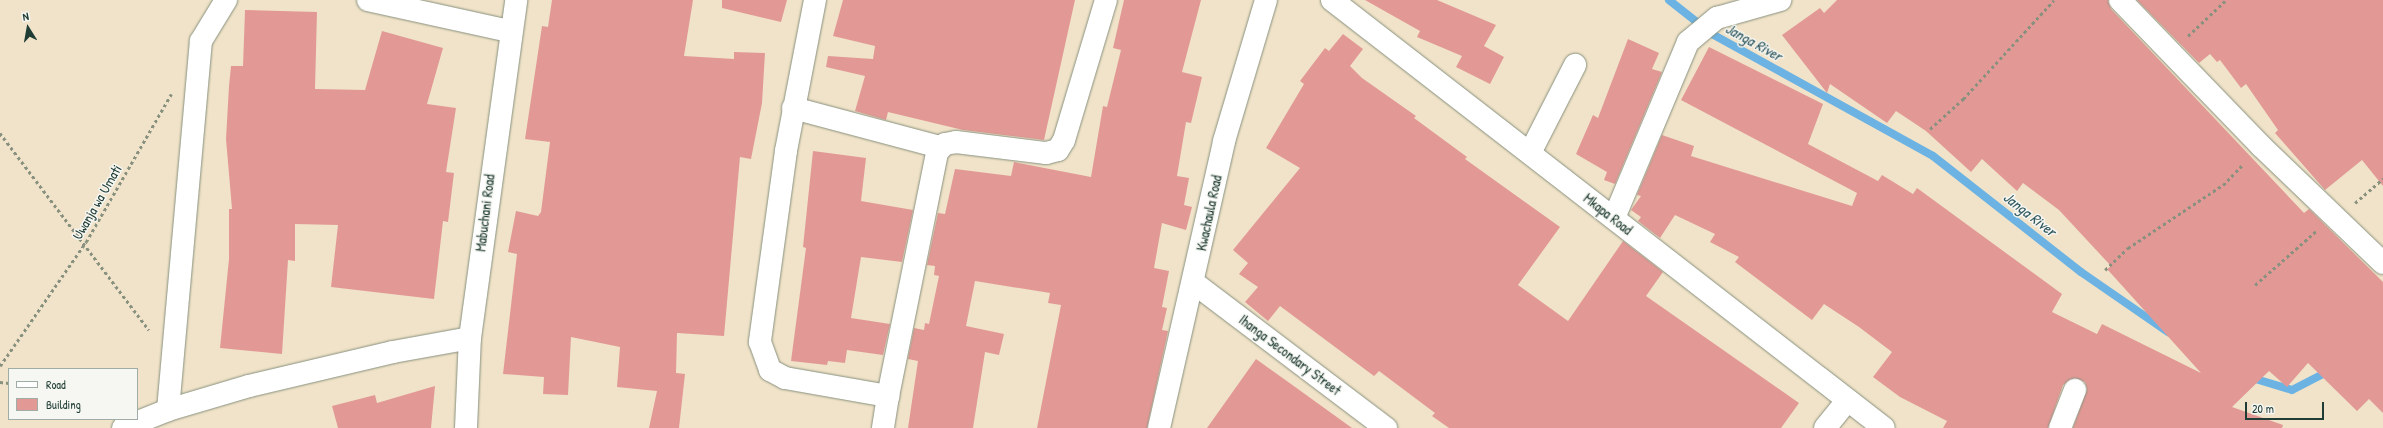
<!DOCTYPE html>
<html>
<head>
<meta charset="utf-8">
<style>
	body { margin:0 }
	#map { position:relative; width:2383px; height:428px; overflow:hidden; background:#f0e3c9; font-family:"Patrick Hand",sans-serif }
	div>[style] { position:absolute }
	.stream>* { height:8px; margin:-4px; padding:0 4px; transform-origin:4px; border-radius:4px; background:#6cb3e3 }
	.building>* { inset:0; background:#e29996 }
	.path>* { height:2.5px; margin-top:-1.25px; transform-origin:0; background:repeating-linear-gradient(90deg,#88907e 0 3px,transparent 0 6px) }
	.roads { filter:drop-shadow(0 0 1px #88907e) drop-shadow(0 0 1px #88907e) }
	.minor>* { height:22px; margin:-11px; padding:0 11px; transform-origin:11px; border-radius:11px; background:#fff }
	span { translate:-50% -50%; white-space:nowrap; text-align:center; line-height:1.15; -webkit-text-stroke:3px #f6f6f2; paint-order:stroke }
	.street-label { font-size:14px; color:#1f3d34 }
	.water-label { font-size:15px; color:#325a60; font-style:italic }
	.legend { position:absolute; left:8px; top:368px; width:130px; height:52px; box-sizing:border-box; background:#f6f6f2; border:1px solid #a0aca6; margin:0; padding:5px 7px; list-style:none; font-size:12px; color:#1f3d34 }
	.legend li { display:flex; align-items:center; gap:8px; height:20px }
	.legend b { width:20px; border:1px solid #a0aca6 }
	.north { position:absolute; left:8px; top:8px; width:40px; height:40px; -webkit-text-stroke:3px #f6f6f2; paint-order:stroke; rotate:349deg; font-size:11px; font-weight:700; line-height:16px; text-align:center; color:#1f3d34 }
	.north::after { content:''; display:block; margin:auto; width:14px; height:18px; background:#1f3d34; clip-path:polygon(50% 0,100% 100%,50% 72%,0 100%) }
	.scale { position:absolute; left:2245px; top:402px; width:79px; height:18px; box-sizing:border-box; border:2px solid #1f3d34; border-top:0; padding-left:5px; font-size:12px; line-height:14px; white-space:nowrap; color:#1f3d34; -webkit-text-stroke:3px #f6f6f2; paint-order:stroke }
</style>
</head>
<body>
<div id="map">
	<div class="stream">
		<i style="left:1669px;top:0;width:55px;rotate:38.3deg"></i>
		<i style="left:1712px;top:34px;width:252px;rotate:28.9deg"></i>
		<i style="left:1933px;top:156px;width:188px;rotate:38.1deg"></i>
		<i style="left:2081px;top:272px;width:106px;rotate:34.6deg"></i>
		<i style="left:2249px;top:377px;width:45px;rotate:16.8deg"></i>
		<i style="left:2292px;top:390px;width:42px;rotate:-27.2deg"></i>
	</div>
	<div class="building">
		<i style="clip-path:polygon(552px 0,693px 0,684px 56px,734px 59px,734px 52px,765px 53px,762px 103px,751px 159px,740px 157px,724px 336px,677px 333px,676px 373px,685px 374px,679px 428px,649px 428px,657px 391px,617px 387px,620px 347px,571px 337px,568px 395px,543px 394px,544px 377px,503px 374px,517px 254px,508px 252px,516px 211px,538px 216px,541px 212px,550px 142px,525px 139px,542px 26px,548px 27px)"></i>
		<i style="clip-path:polygon(722px 0,787px 0,781px 22px,722px 8px)"></i>
		<i style="clip-path:polygon(843px 0,1075px 0,1044px 140px,963px 130px,888px 112px,886px 120px,855px 111px,865px 76px,826px 67px,828px 56px,873px 59px,875px 46px,833px 36px)"></i>
		<i style="clip-path:polygon(1124px 0,1201px 0,1182px 72px,1202px 77px,1191px 123px,1186px 122px,1177px 176px,1189px 178px,1184px 205px,1192px 207px,1186px 230px,1162px 223px,1154px 268px,1169px 271px,1162px 307px,1167px 308px,1162px 330px,1168px 331px,1147px 428px,1037px 428px,1061px 305px,1048px 303px,1050px 293px,975px 281px,966px 326px,1004px 334px,999px 355px,985px 352px,973px 428px,908px 428px,918px 361px,908px 359px,914px 328px,924px 330px,925px 323px,929px 324px,939px 276px,934px 275px,935px 266px,927px 265px,938px 213px,945px 214px,955px 169px,1011px 176px,1014px 162px,1091px 177px,1103px 106px,1107px 107px,1121px 50px,1113px 48px)"></i>
		<i style="clip-path:polygon(1365px 0,1437px 0,1496px 25px,1484px 46px,1504px 57px,1490px 84px,1456px 67px,1462px 56px,1417px 37px,1420px 31px)"></i>
		<i style="clip-path:polygon(1837px 0,2108px 0,2111px 9px,2304px 213px,2309px 209px,2383px 282px,2383px 413px,2369px 399px,2357px 411px,2308px 363px,2287px 387px,2269px 371px,2232px 407px,2283px 425px,2282px 428px,2073px 428px,2087px 389px,2085px 382px,2074px 378px,2063px 385px,2048px 428px,1943px 428px,1947px 421px,1900px 397px,1873px 377px,1892px 352px,1859px 327px,1824px 304px,1812px 320px,1735px 262px,1739px 257px,1710px 242px,1715px 234px,1675px 215px,1660px 238px,1638px 221px,1641px 217px,1631px 210px,1641px 196px,1637px 195px,1662px 135px,1694px 146px,1691px 156px,1852px 206px,1857px 193px,1681px 100px,1709px 47px,1823px 104px,1808px 144px,1878px 181px,1882px 175px,1913px 194px,1917px 188px,2062px 294px,2052px 312px,2097px 334px,2102px 324px,2201px 373px,2107px 269px,2111px 266px,2059px 210px,2023px 183px,2017px 191px,1982px 159px,1971px 172px,1926px 131px,1896px 111px,1887px 123px,1830px 84px,1827px 93px,1782px 35px,1820px 8px,1824px 13px)"></i>
		<i style="clip-path:polygon(2137px 0,2383px 0,2383px 186px,2362px 160px,2325px 190px,2275px 133px,2278px 130px,2246px 84px,2241px 88px,2220px 60px,2217px 62px,2210px 54px,2199px 63px)"></i>
		<i style="clip-path:polygon(245px 10px,317px 12px,315px 89px,365px 90px,382px 31px,443px 48px,427px 104px,456px 108px,446px 172px,454px 173px,448px 222px,443px 221px,434px 299px,331px 287px,338px 225px,295px 224px,295px 261px,288px 260px,282px 354px,220px 348px,229px 259px,229px 209px,232px 209px,226px 139px,229px 86px,231px 66px,243px 66px)"></i>
		<i style="clip-path:polygon(1343px 34px,1363px 49px,1350px 66px,1362px 78px,1416px 116px,1414px 118px,1467px 157px,1465px 159px,1560px 227px,1518px 285px,1568px 321px,1623px 241px,1663px 272px,1646px 296px,1799px 403px,1781px 428px,1449px 428px,1432px 416px,1435px 413px,1379px 371px,1374px 376px,1280px 306px,1268px 321px,1245px 302px,1258px 287px,1239px 274px,1248px 263px,1233px 250px,1300px 168px,1266px 148px,1304px 84px,1300px 81px,1325px 48px,1329px 51px)"></i>
		<i style="clip-path:polygon(1628px 39px,1659px 53px,1652px 69px,1662px 72px,1615px 184px,1604px 180px,1607px 172px,1576px 154px,1593px 115px,1598px 118px)"></i>
		<i style="clip-path:polygon(813px 151px,866px 158px,861px 201px,913px 210px,902px 262px,861px 257px,851px 318px,890px 324px,883px 355px,847px 350px,845px 363px,828px 361px,827px 365px,791px 361px,806px 248px,803px 247px)"></i>
		<i style="clip-path:polygon(1256px 359px,1291px 384px,1352px 428px,1207px 428px)"></i>
		<i style="clip-path:polygon(435px 386px,431px 428px,338px 428px,332px 406px,375px 395px,377px 403px)"></i>
	</div>
	<div class="path">
		<i style="left:2188px;top:36px;width:52px;rotate:-43.5deg"></i>
		<i style="left:1930px;top:129px;width:45px;rotate:-42.3deg"></i>
		<i style="left:1963px;top:99px;width:134px;rotate:-47.4deg"></i>
		<i style="left:0;top:133px;width:247px;rotate:52.9deg"></i>
		<i style="left:2355px;top:203px;width:37px;rotate:-41deg"></i>
		<i style="left:2105px;top:270px;width:32px;rotate:-44deg"></i>
		<i style="left:2128px;top:248px;width:114px;rotate:-33.6deg"></i>
		<i style="left:2223px;top:185px;width:30px;rotate:-46deg"></i>
		<i style="left:2255px;top:285px;width:81px;rotate:-41.5deg"></i>
		<i style="left:0;top:366px;width:151px;rotate:-55.3deg"></i>
		<i style="left:86px;top:242px;width:171px;rotate:-60.1deg"></i>
		<i style="left:0;top:382px;width:9px;rotate:6deg"></i>
	</div>
	<div class="roads">
		<div class="minor">
			<i style="left:368px;top:0;width:144px;rotate:12.4deg"></i>
			<i style="left:815px;top:0;width:154px;rotate:100.9deg"></i>
			<i style="left:786px;top:151px;width:193px;rotate:97.8deg"></i>
			<i style="left:760px;top:342px;width:30px;rotate:70deg"></i>
			<i style="left:770px;top:370px;width:17px;rotate:28deg"></i>
			<i style="left:785px;top:378px;width:105px;rotate:9.9deg"></i>
			<i style="left:888px;top:396px;width:32px;rotate:99deg"></i>
			<i style="left:1332px;top:0;width:698px;rotate:37.79deg"></i>
			<i style="left:2120px;top:0;width:203px;rotate:46deg"></i>
			<i style="left:2261px;top:146px;width:169px;rotate:43.8deg"></i>
			<i style="left:793px;top:108px;width:152px;rotate:14.9deg"></i>
			<i style="left:1530px;top:153px;width:99px;rotate:-62.9deg"></i>
			<i style="left:1614px;top:218px;width:191px;rotate:-67.2deg"></i>
			<i style="left:1688px;top:42px;width:38px;rotate:-40deg"></i>
			<i style="left:1717px;top:18px;width:66px;rotate:-15.9deg"></i>
			<i style="left:1194px;top:283px;width:241px;rotate:37.1deg"></i>
			<i style="left:888px;top:396px;width:249px;rotate:-78.6deg"></i>
			<i style="left:937px;top:152px;width:11px;rotate:-45deg"></i>
			<i style="left:945px;top:144px;width:11px;rotate:-10deg"></i>
			<i style="left:956px;top:142px;width:91px;rotate:7deg"></i>
			<i style="left:1046px;top:153px;width:12px;rotate:-14deg"></i>
			<i style="left:1058px;top:150px;width:12px;rotate:-59deg"></i>
			<i style="left:1064px;top:140px;width:146px;rotate:-73.3deg"></i>
			<i style="left:168px;top:410px;width:370px;rotate:-84.9deg"></i>
			<i style="left:201px;top:41px;width:48px;rotate:-58.6deg"></i>
			<i style="left:123px;top:428px;width:48px;rotate:-21.8deg"></i>
			<i style="left:168px;top:410px;width:84px;rotate:-16.5deg"></i>
			<i style="left:249px;top:386px;width:148px;rotate:-13.3deg"></i>
			<i style="left:393px;top:352px;width:78px;rotate:-10.3deg"></i>
			<i style="left:466px;top:428px;width:90px;rotate:-87.5deg"></i>
			<i style="left:470px;top:338px;width:341px;rotate:-82.2deg"></i>
			<i style="left:1159px;top:428px;width:294px;rotate:-77.2deg"></i>
			<i style="left:1224px;top:141px;width:147px;rotate:-73.4deg"></i>
			<i style="left:1825px;top:428px;width:36px;rotate:-51deg"></i>
			<i style="left:2060px;top:428px;width:41px;rotate:-68.5deg"></i>
		</div>
	</div>
	<div class="street-label">
		<span style="left:97px;top:202px;rotate:-60deg">Uwanja wa Umati</span>
		<span style="left:485px;top:213px;rotate:-83deg">Mabuchani Road</span>
		<span style="left:1209px;top:213px;rotate:-78deg">Kwachaula Road</span>
		<span style="left:1608px;top:214px;rotate:38deg">Mkapa Road</span>
		<span style="left:1290px;top:355px;rotate:37deg">Ihanga Secondary Street</span>
	</div>
	<div class="water-label">
		<span style="left:1754px;top:42px;rotate:29deg">Janga River</span>
		<span style="left:2030px;top:214px;rotate:38deg">Janga River</span>
	</div>
	<ul class="legend">
	<li><b style="height:5px;background:#fff"></b>Road</li>
	<li><b style="height:11px;background:#e29996"></b>Building</li>
	</ul>
	<div class="north">N</div>
	<div class="scale">20 m</div>
</div>
</body>
</html>
